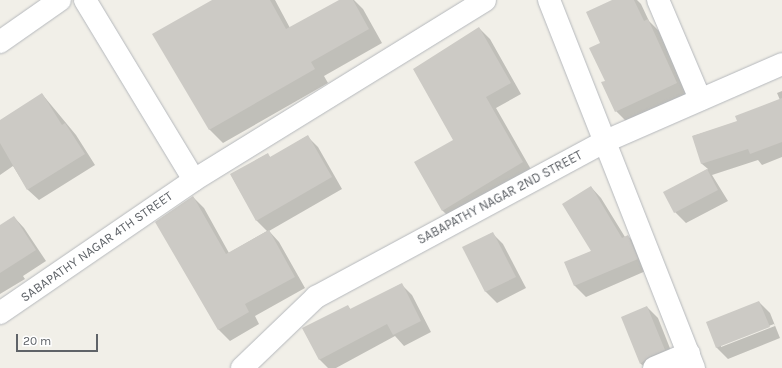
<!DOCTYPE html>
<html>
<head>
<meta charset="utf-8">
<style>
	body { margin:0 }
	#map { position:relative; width:782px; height:368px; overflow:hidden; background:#f1efe8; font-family:Karla,sans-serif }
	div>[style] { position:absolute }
	.shadow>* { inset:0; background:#0003 }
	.building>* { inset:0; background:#cccac5 }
	.roads { filter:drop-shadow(0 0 1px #b5b8bc) drop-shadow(0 0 1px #b5b8bc) }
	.street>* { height:22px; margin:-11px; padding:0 11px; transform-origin:11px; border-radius:11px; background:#fff }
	span { translate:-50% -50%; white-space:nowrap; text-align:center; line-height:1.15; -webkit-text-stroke:4px #fff; paint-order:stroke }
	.street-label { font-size:13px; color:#5f6368 }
	.scale { position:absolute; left:16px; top:334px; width:82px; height:18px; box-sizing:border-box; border:2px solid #5f6368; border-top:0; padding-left:5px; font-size:12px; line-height:14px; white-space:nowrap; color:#5f6368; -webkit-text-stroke:3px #fff; paint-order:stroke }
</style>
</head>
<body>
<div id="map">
	<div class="shadow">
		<i style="clip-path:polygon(214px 0,275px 0,290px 28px,341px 0,354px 0,363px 9px,382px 43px,324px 76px,328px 83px,223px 143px,209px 129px)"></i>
		<i style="clip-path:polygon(614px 0,637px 0,641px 4px,649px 21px,659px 31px,687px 94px,627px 122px,616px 111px,606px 81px,601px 43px)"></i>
		<i style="clip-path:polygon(479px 28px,490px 39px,521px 94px,496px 108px,533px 173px,453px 221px,442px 210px)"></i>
		<i style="clip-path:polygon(782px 91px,782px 157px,762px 165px,758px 160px,712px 175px,728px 201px,686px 223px,675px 212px,665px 192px,708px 169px,702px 164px,693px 136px,739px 122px,780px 100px,777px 93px)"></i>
		<i style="clip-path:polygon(42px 94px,76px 135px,95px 165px,39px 200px,28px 190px,13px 166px,0 175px,0 121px)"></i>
		<i style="clip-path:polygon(307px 136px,318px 147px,342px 189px,269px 231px,279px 242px,305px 288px,255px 316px,259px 324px,230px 341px,219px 330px,156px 222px,193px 197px,204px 208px,229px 253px,267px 231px,257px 221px,231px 175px,267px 154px,271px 158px)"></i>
		<i style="clip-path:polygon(591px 187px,601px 198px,625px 237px,628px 236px,639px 247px,648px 270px,586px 297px,575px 286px,565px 263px,592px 251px)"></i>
		<i style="clip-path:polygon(14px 217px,24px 228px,46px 261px,23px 276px,25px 279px,0 294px,0 227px)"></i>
		<i style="clip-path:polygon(492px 233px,503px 244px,526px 288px,497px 303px,486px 292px,464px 248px)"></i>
		<i style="clip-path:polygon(401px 284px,412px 295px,431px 332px,404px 346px,395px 336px,336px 368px,328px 368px,320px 360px,303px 329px,348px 306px,351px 310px)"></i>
		<i style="clip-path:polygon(evenodd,759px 302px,770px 313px,780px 338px,728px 359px,717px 348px,707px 323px,759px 302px,774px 324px,775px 326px,721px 347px,721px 345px,774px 324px)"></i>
		<i style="clip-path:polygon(647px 307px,658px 318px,675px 361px,646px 368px,641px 364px,623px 317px)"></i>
	</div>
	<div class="building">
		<i style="clip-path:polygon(212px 0,270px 0,286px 29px,339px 0,353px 0,369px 29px,311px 62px,315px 69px,209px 130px,152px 34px)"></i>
		<i style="clip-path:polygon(612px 0,634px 0,644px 21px,648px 19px,677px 83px,615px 112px,601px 82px,605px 81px,589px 48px,600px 43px,586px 12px)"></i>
		<i style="clip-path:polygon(479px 27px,511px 83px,486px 97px,523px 162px,442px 211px,414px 162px,453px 140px,413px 69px)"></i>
		<i style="clip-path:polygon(42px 93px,62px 125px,65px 123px,85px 154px,27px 190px,0 143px,0 120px)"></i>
		<i style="clip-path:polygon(782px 98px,782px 142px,750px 154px,748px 149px,701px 164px,692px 136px,737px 121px,735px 116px)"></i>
		<i style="clip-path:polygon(308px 135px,332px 177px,256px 221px,230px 174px,268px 153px,270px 157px)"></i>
		<i style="clip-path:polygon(707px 169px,718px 190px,674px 213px,663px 192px)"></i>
		<i style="clip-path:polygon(591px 186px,622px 238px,628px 235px,638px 259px,574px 286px,564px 262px,591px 251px,562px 204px)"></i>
		<i style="clip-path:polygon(193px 196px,226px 254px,269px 230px,295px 277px,245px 304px,249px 312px,218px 330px,155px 222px)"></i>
		<i style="clip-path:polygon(14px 216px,36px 250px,0 273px,0 225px)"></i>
		<i style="clip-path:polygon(493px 232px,516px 277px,485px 292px,462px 247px)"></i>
		<i style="clip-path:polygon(402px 283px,421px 321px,393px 335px,387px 324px,319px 360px,302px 328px,348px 305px,350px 309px)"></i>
		<i style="clip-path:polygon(759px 301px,770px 327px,716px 348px,706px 322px)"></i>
		<i style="clip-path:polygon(647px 306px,665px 350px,649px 357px,640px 364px,621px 317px)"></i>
	</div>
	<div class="roads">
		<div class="street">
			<i style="left:85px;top:0;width:210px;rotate:58.8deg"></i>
			<i style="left:194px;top:180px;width:342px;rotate:-31.7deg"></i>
			<i style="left:549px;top:0;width:396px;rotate:68.5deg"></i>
			<i style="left:658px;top:0;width:108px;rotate:67deg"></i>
			<i style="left:0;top:42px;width:73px;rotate:-35deg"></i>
			<i style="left:0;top:313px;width:235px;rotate:-34.4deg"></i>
			<i style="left:242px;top:368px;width:103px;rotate:-43.8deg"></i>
			<i style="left:316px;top:297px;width:329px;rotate:-28.3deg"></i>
			<i style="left:606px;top:141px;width:192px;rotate:-23.6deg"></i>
			<i style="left:654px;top:368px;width:38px;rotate:-23deg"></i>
		</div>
	</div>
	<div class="street-label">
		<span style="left:500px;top:198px;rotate:-28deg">SABAPATHY NAGAR 2ND STREET</span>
		<span style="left:97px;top:247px;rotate:-35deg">SABAPATHY NAGAR 4TH STREET</span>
	</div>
	<div class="scale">20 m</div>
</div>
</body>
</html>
